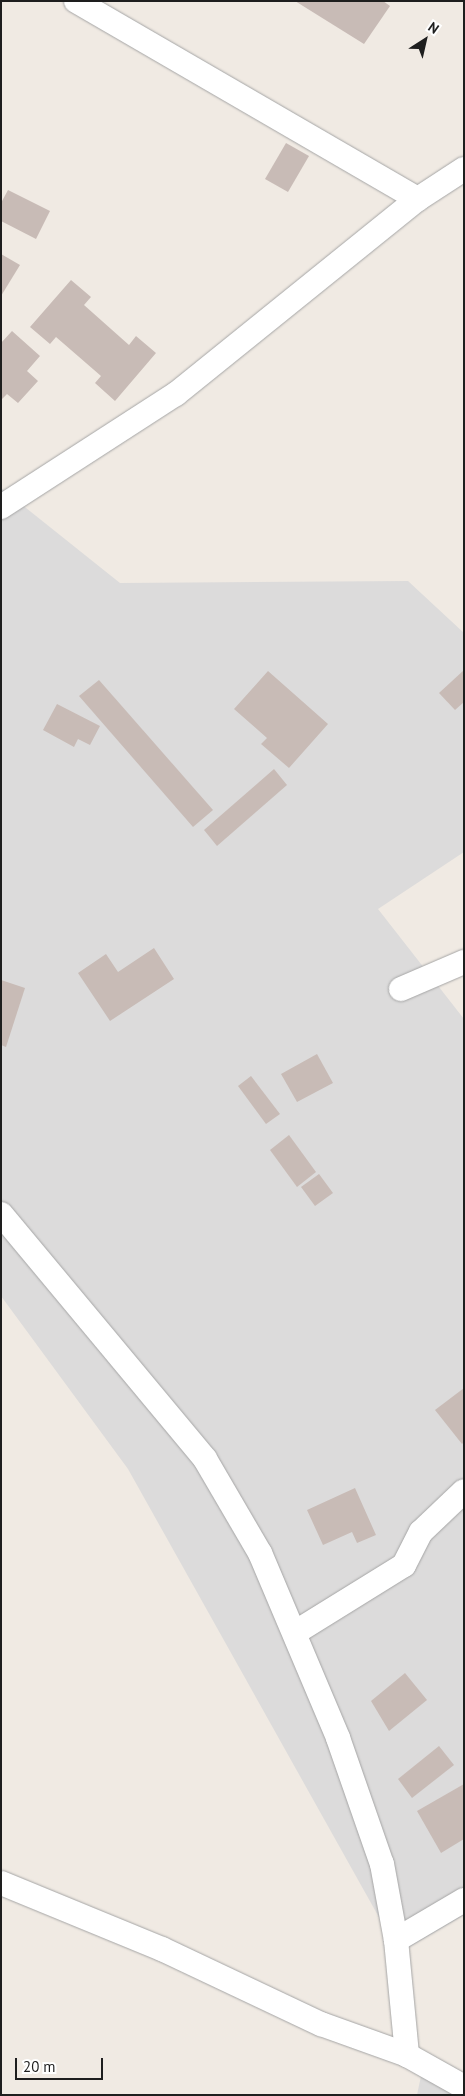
<!DOCTYPE html>
<html>
<head>
<meta charset="utf-8">
<style>
	body { margin:0 }
	#map { position:relative; width:465px; height:2096px; overflow:hidden; background:#f0eae3; font-family:"PT Sans",sans-serif }
	div>[style] { position:absolute }
	.residential>* { inset:0; background:#dcdbdb }
	.building>* { inset:0; background:#c8bbb6 }
	.roads { filter:drop-shadow(0 0 1px #a5a5a5) drop-shadow(0 0 1px #a5a5a5) }
	.minor>* { height:24px; margin:-12px; padding:0 12px; transform-origin:12px; border-radius:12px; background:#fff }
	span { translate:-50% -50%; white-space:nowrap; text-align:center; line-height:1.15; -webkit-text-stroke:5px #fff; paint-order:stroke }
	.frame { position:absolute; inset:0; border:2px solid #1e1e1e; pointer-events:none }
	.north { position:absolute; left:400px; top:15px; width:50px; height:50px; -webkit-text-stroke:4px #fff; paint-order:stroke; rotate:35deg; font-size:14px; font-weight:700; line-height:20px; text-align:center; color:#1e1e1e }
	.north::after { content:''; display:block; margin:auto; width:18px; height:22px; background:#1e1e1e; clip-path:polygon(50% 0,100% 100%,50% 72%,0 100%) }
	.scale { position:absolute; left:15px; top:2058px; width:88px; height:22px; box-sizing:border-box; border:2px solid #1e1e1e; border-top:0; padding-left:6px; font-size:15px; line-height:18px; white-space:nowrap; color:#1e1e1e; -webkit-text-stroke:4px #fff; paint-order:stroke }
</style>
</head>
<body>
<div id="map">
	<div class="residential">
		<i style="clip-path:polygon(1px 488px,120px 583px,408px 581px,464px 633px,464px 852px,378px 909px,464px 1019px,464px 1915px,399px 1953px,128px 1469px,1px 1296px)"></i>
		<i style="clip-path:polygon(425px 2057px,464px 2095px,417px 2095px)"></i>
	</div>
	<div class="building">
		<i style="clip-path:polygon(295px 1px,383px 1px,390px 6px,364px 44px)"></i>
		<i style="clip-path:polygon(286px 143px,309px 156px,288px 192px,265px 179px)"></i>
		<i style="clip-path:polygon(8px 190px,50px 211px,36px 239px,1px 221px,1px 203px)"></i>
		<i style="clip-path:polygon(1px 254px,20px 265px,1px 296px)"></i>
		<i style="clip-path:polygon(71px 280px,91px 297px,84px 305px,129px 345px,136px 336px,156px 353px,115px 401px,95px 383px,101px 376px,56px 337px,50px 344px,30px 327px)"></i>
		<i style="clip-path:polygon(12px 331px,40px 356px,27px 371px,38px 381px,18px 403px,7px 394px,1px 400px,1px 343px)"></i>
		<i style="clip-path:polygon(464px 670px,464px 702px,455px 710px,439px 693px)"></i>
		<i style="clip-path:polygon(268px 671px,328px 724px,289px 768px,261px 744px,267px 738px,234px 709px)"></i>
		<i style="clip-path:polygon(99px 680px,213px 810px,193px 827px,79px 696px)"></i>
		<i style="clip-path:polygon(57px 704px,100px 726px,90px 745px,78px 739px,74px 747px,43px 730px)"></i>
		<i style="clip-path:polygon(274px 769px,287px 785px,217px 846px,204px 830px)"></i>
		<i style="clip-path:polygon(154px 948px,174px 979px,110px 1021px,78px 973px,106px 954px,118px 972px)"></i>
		<i style="clip-path:polygon(1px 980px,25px 988px,6px 1047px,1px 1045px)"></i>
		<i style="clip-path:polygon(317px 1054px,333px 1083px,297px 1102px,281px 1074px)"></i>
		<i style="clip-path:polygon(251px 1076px,280px 1114px,266px 1124px,238px 1086px)"></i>
		<i style="clip-path:polygon(289px 1135px,316px 1172px,297px 1187px,270px 1150px)"></i>
		<i style="clip-path:polygon(319px 1174px,333px 1193px,315px 1206px,301px 1187px)"></i>
		<i style="clip-path:polygon(464px 1388px,464px 1442px,462px 1444px,435px 1410px)"></i>
		<i style="clip-path:polygon(355px 1488px,376px 1535px,357px 1543px,352px 1532px,323px 1545px,307px 1510px)"></i>
		<i style="clip-path:polygon(405px 1673px,427px 1700px,389px 1731px,371px 1701px)"></i>
		<i style="clip-path:polygon(439px 1746px,454px 1765px,412px 1798px,398px 1779px)"></i>
		<i style="clip-path:polygon(464px 1784px,464px 1839px,441px 1853px,417px 1811px)"></i>
	</div>
	<div class="roads">
		<div class="minor">
			<i style="left:76px;top:1px;width:395px;rotate:30.1deg"></i>
			<i style="left:1px;top:507px;width:208px;rotate:-32.9deg"></i>
			<i style="left:176px;top:394px;width:311px;rotate:-38.9deg"></i>
			<i style="left:418px;top:199px;width:55px;rotate:-33.1deg"></i>
			<i style="left:401px;top:989px;width:69px;rotate:-23.2deg"></i>
			<i style="left:1px;top:1214px;width:319px;rotate:50.2deg"></i>
			<i style="left:205px;top:1459px;width:109px;rotate:59.7deg"></i>
			<i style="left:260px;top:1553px;width:201px;rotate:67.1deg"></i>
			<i style="left:338px;top:1738px;width:133px;rotate:70.8deg"></i>
			<i style="left:382px;top:1864px;width:77px;rotate:79.6deg"></i>
			<i style="left:396px;top:1940px;width:116px;rotate:84.5deg"></i>
			<i style="left:296px;top:1632px;width:127px;rotate:-31.8deg"></i>
			<i style="left:404px;top:1565px;width:37px;rotate:-63deg"></i>
			<i style="left:421px;top:1532px;width:59px;rotate:-43.6deg"></i>
			<i style="left:1px;top:1883px;width:174px;rotate:22.3deg"></i>
			<i style="left:162px;top:1949px;width:176px;rotate:25.3deg"></i>
			<i style="left:321px;top:2024px;width:91px;rotate:19.8deg"></i>
			<i style="left:407px;top:2055px;width:65px;rotate:29.3deg"></i>
			<i style="left:396px;top:1940px;width:79px;rotate:-30.5deg"></i>
		</div>
	</div>
	<div class="frame"></div>
	<div class="north">N</div>
	<div class="scale">20 m</div>
</div>
</body>
</html>
